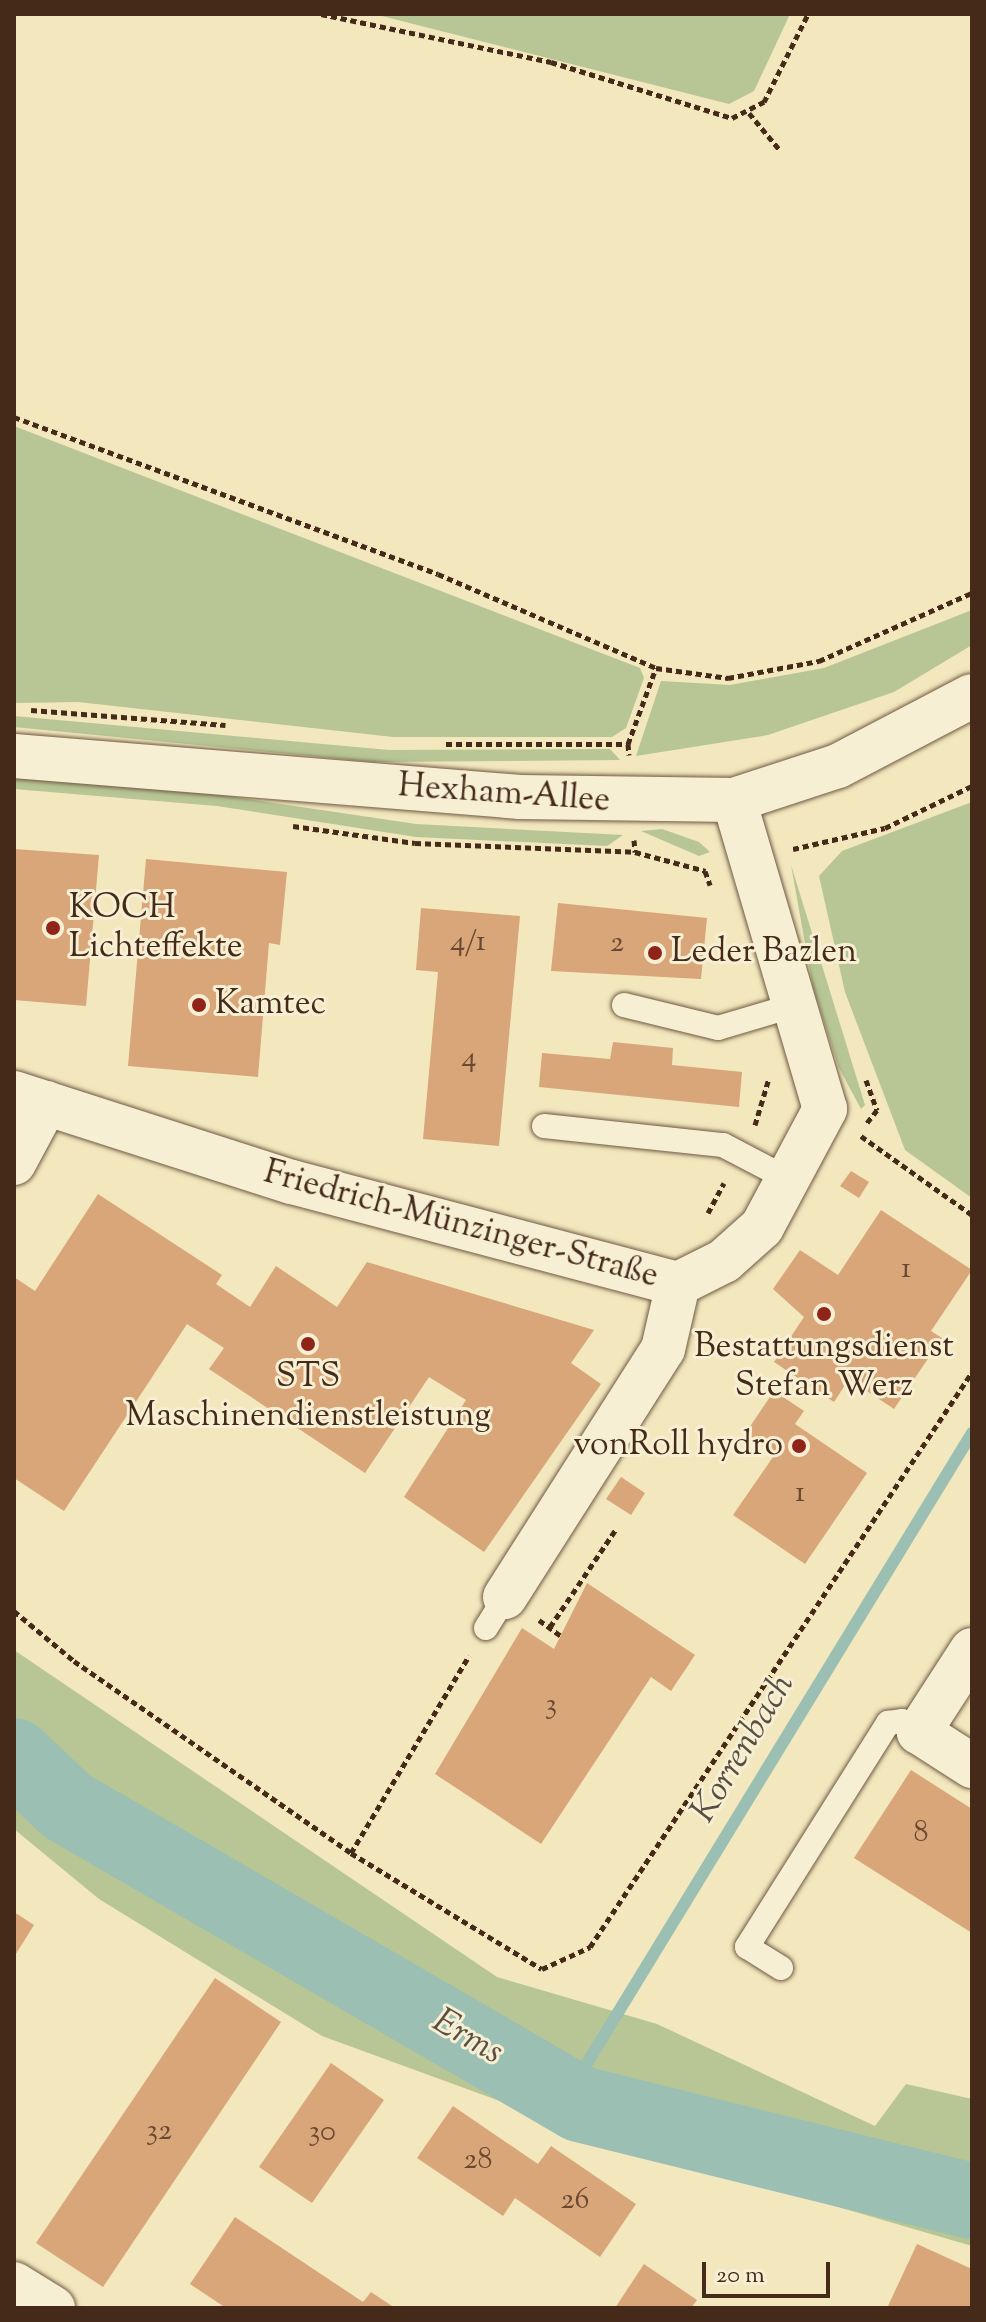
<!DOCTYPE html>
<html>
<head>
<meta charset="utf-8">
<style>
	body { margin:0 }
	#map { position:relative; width:986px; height:2322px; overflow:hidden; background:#f2e7bd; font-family:"Sorts Mill Goudy",serif }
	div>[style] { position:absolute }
	.green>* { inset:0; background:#b7c694 }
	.stream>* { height:12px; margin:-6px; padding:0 6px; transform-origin:6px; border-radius:6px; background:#9bbfb2 }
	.river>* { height:76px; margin:-38px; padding:0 38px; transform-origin:38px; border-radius:38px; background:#9bbfb2 }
	.building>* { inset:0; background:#d9a67a }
	.path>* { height:5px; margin-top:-2.5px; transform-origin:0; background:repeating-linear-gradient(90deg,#452a1a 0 6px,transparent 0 10px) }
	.roads { filter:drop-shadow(0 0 2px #705943) drop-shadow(0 0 2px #705943) }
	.lane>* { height:24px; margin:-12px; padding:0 12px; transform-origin:12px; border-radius:12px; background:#f7efd4 }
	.street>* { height:44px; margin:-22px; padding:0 22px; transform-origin:22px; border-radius:22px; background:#f7efd4 }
	.secondary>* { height:44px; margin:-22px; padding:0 22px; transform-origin:22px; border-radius:22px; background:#f7efd4 }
	.dots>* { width:22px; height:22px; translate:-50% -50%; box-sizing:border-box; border:4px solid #f7efd4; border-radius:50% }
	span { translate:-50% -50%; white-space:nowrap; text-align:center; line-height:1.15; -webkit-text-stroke:6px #f7efd4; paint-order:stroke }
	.number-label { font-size:30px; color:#6a4932 }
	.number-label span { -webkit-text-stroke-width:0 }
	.street-label { font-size:34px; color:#452a1a }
	.poi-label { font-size:34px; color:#452a1a }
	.left { translate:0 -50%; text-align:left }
	.right { translate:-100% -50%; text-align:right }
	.water-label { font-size:36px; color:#5a4f40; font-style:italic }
	.frame { position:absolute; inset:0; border:16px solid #452a1a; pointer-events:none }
	.scale { position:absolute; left:702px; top:2262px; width:128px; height:36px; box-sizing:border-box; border:4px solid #452a1a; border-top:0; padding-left:10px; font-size:24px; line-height:28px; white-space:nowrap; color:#452a1a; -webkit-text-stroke:6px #f7efd4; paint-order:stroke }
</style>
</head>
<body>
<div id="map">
	<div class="green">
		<i style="clip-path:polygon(374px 14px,790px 14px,754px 91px,729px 104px)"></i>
		<i style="clip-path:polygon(14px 426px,640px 668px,644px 678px,626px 728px,612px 737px,393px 737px,78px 702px,14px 703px)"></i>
		<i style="clip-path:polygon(972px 610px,972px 645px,894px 692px,768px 735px,636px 756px,661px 681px,730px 685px,824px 668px)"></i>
		<i style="clip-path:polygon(14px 716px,389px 750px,610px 749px,620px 760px,372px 762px,14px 727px)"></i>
		<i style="clip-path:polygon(14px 776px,221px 795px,416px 824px,623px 835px,607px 846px,416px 837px,217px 806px,14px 789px)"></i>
		<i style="clip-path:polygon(972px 802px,972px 1198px,905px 1150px,845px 992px,819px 876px,842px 851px)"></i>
		<i style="clip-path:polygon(662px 829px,699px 842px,710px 852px,699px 856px,641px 831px)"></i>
		<i style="clip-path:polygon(791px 865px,865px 1105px,861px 1109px,839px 1068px,813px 988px)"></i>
		<i style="clip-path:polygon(14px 1650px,497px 1977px,657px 2024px,875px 2126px,906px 2084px,972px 2099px,972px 2246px,601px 2138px,322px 2036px,99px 1899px,14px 1829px)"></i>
	</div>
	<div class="stream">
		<i style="left:567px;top:2096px;width:777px;rotate:-58.58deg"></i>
	</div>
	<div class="river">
		<i style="left:14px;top:1756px;width:73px;rotate:43.3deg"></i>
		<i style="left:67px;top:1806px;width:593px;rotate:30.15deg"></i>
		<i style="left:580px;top:2104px;width:404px;rotate:13.9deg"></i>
	</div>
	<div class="building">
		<i style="clip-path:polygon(14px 849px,99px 855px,86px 1006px,14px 1000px)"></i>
		<i style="clip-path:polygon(146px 859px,287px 872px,280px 945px,269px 943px,258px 1077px,128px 1066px)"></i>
		<i style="clip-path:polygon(558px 903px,707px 918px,701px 979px,551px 971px)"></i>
		<i style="clip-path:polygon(421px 908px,520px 916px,499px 1146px,423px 1139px,438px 972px,416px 970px)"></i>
		<i style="clip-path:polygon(613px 1042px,673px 1048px,672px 1065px,742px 1072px,739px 1107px,539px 1087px,542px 1053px,610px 1059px)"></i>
		<i style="clip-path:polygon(851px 1171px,869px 1182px,859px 1198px,840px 1186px)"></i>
		<i style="clip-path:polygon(98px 1194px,222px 1275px,216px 1284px,250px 1307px,276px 1266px,337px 1307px,367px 1262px,594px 1330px,571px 1363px,601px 1384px,484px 1552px,404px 1497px,466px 1400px,429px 1377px,365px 1473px,209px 1369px,224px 1348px,187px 1324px,64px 1511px,14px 1478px,14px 1277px,35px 1291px)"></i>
		<i style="clip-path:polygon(881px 1210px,972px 1270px,931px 1331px,942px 1338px,894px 1409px,849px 1379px,834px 1402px,774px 1362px,804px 1317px,773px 1289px,800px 1250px,838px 1275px)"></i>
		<i style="clip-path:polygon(774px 1391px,804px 1411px,795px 1424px,867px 1473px,805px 1564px,733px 1515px,775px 1454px,745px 1434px)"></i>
		<i style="clip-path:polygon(621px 1477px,645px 1493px,631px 1515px,606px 1499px)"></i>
		<i style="clip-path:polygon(587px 1583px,695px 1655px,671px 1691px,651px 1677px,541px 1844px,435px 1774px,522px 1628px,554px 1649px)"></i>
		<i style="clip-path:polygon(911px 1770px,972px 1809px,972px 1933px,854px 1858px)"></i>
		<i style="clip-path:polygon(14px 1912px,34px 1925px,14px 1957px)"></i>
		<i style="clip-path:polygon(215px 1978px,281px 2022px,103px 2287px,36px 2243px)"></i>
		<i style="clip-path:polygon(331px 2063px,384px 2100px,312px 2203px,259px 2167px)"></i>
		<i style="clip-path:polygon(453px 2106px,538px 2164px,551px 2146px,636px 2204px,600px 2257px,515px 2198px,503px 2216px,417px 2158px)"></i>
		<i style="clip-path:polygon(235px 2217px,363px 2302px,371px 2292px,395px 2308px,226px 2308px,190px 2284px)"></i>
		<i style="clip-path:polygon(917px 2244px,972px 2269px,972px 2308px,887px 2308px)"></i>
		<i style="clip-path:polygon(644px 2264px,697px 2300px,691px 2308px,615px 2308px)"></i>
	</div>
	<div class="path">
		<i style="left:321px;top:14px;width:235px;rotate:11.8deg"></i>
		<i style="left:551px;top:62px;width:189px;rotate:17.2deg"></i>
		<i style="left:732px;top:118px;width:36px;rotate:-27deg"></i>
		<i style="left:764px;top:102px;width:98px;rotate:-63.4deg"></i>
		<i style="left:749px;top:113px;width:47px;rotate:50.2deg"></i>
		<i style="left:14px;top:417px;width:452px;rotate:20.3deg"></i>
		<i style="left:438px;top:574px;width:237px;rotate:23.3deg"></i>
		<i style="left:656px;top:668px;width:73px;rotate:7.9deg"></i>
		<i style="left:728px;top:678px;width:93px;rotate:-10.6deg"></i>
		<i style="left:819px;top:661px;width:167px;rotate:-24deg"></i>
		<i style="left:31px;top:710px;width:195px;rotate:4.4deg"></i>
		<i style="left:446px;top:744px;width:182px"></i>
		<i style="left:628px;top:744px;width:11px;rotate:85deg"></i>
		<i style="left:628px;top:744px;width:81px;rotate:-69.8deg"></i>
		<i style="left:293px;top:826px;width:123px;rotate:7.9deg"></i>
		<i style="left:415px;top:843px;width:220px;rotate:2.3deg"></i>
		<i style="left:634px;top:840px;width:12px;rotate:85deg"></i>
		<i style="left:635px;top:852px;width:73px;rotate:15deg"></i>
		<i style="left:793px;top:849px;width:94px;rotate:-12.9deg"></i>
		<i style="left:885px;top:828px;width:97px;rotate:-25.8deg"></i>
		<i style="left:705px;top:871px;width:15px;rotate:70deg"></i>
		<i style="left:866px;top:1080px;width:32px;rotate:70deg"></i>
		<i style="left:877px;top:1110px;width:18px;rotate:128deg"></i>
		<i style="left:755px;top:1125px;width:49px;rotate:-73.4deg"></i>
		<i style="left:861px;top:1136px;width:136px;rotate:35.4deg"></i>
		<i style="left:708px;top:1213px;width:34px;rotate:-62deg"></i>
		<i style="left:14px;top:1611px;width:78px;rotate:39.8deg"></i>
		<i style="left:74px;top:1661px;width:337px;rotate:34.7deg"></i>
		<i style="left:351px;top:1853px;width:223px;rotate:31.3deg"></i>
		<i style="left:542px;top:1969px;width:53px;rotate:-24.6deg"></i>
		<i style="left:590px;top:1947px;width:690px;rotate:-56.4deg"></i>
		<i style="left:539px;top:1620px;width:29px;rotate:36deg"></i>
		<i style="left:550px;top:1627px;width:118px;rotate:-56deg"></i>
		<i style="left:351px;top:1853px;width:230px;rotate:-59.1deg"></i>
	</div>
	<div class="roads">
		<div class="lane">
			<i style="left:624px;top:1005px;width:97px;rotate:13.7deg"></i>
			<i style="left:718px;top:1028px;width:80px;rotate:-16.6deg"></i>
			<i style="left:544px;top:1126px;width:180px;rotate:6.1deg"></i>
			<i style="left:723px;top:1145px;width:73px;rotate:27.6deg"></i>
			<i style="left:486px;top:1628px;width:36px;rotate:-58deg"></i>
			<i style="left:781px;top:1968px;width:40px;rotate:-148deg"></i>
			<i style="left:747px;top:1947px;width:265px;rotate:-57.8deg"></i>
			<i style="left:888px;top:1723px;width:14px;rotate:-8deg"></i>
			<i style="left:902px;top:1721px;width:20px;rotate:33deg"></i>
		</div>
		<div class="street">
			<i style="left:14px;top:1093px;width:292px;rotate:17.8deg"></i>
			<i style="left:292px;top:1182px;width:399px;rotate:14.8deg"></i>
			<i style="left:678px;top:1284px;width:51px;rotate:-26.6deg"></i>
			<i style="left:724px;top:1261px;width:51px;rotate:-41.8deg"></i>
			<i style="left:762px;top:1227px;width:134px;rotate:-61.9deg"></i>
			<i style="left:825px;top:1109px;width:322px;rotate:-106.4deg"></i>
			<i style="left:14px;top:1163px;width:68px;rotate:-61.9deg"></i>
			<i style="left:505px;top:1597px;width:294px;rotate:-57.5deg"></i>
			<i style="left:663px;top:1349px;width:67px;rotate:-77deg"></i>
			<i style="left:972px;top:1650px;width:98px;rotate:122.9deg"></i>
			<i style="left:919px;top:1732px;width:63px;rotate:32.7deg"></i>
			<i style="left:14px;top:2284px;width:46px;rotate:31.6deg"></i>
		</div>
		<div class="secondary">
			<i style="left:14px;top:756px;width:508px;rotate:4.63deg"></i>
			<i style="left:520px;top:797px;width:214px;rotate:0.8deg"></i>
			<i style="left:734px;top:800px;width:109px;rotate:-18.1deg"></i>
			<i style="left:838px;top:766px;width:151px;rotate:-27.6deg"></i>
		</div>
	</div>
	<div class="dots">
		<i style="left:53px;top:928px;background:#8f2418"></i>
		<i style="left:655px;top:953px;background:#8f2418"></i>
		<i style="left:199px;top:1005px;background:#8f2418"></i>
		<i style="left:824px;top:1314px;background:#8f2418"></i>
		<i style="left:308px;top:1344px;background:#8f2418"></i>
		<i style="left:799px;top:1446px;background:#8f2418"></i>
	</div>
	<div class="number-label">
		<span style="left:468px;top:943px">4/1</span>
		<span style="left:617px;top:944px">2</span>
		<span style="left:469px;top:1059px">4</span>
		<span style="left:906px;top:1270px">1</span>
		<span style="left:800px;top:1494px">1</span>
		<span style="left:551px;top:1706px">3</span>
		<span style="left:921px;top:1834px">8</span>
		<span style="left:159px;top:2132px">32</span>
		<span style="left:322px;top:2133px">30</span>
		<span style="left:478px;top:2161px">28</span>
		<span style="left:575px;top:2201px">26</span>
	</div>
	<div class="street-label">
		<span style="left:504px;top:794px;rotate:4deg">Hexham-Allee</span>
		<span style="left:461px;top:1225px;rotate:15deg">Friedrich-Münzinger-Straße</span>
	</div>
	<div class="poi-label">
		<span class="left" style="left:69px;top:928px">KOCH<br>Lichteffekte</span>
		<span class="left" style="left:671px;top:953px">Leder Bazlen</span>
		<span class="left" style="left:215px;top:1005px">Kamtec</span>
		<span style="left:824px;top:1367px">Bestattungsdienst<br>Stefan Werz</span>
		<span style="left:308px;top:1397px">STS<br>Maschinendienstleistung</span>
		<span class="right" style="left:783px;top:1446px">vonRoll hydro</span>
	</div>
	<div class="water-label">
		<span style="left:744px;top:1749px;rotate:-59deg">Korrenbach</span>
		<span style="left:467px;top:2038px;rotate:30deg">Erms</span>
	</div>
	<div class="frame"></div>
	<div class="scale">20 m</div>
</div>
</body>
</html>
